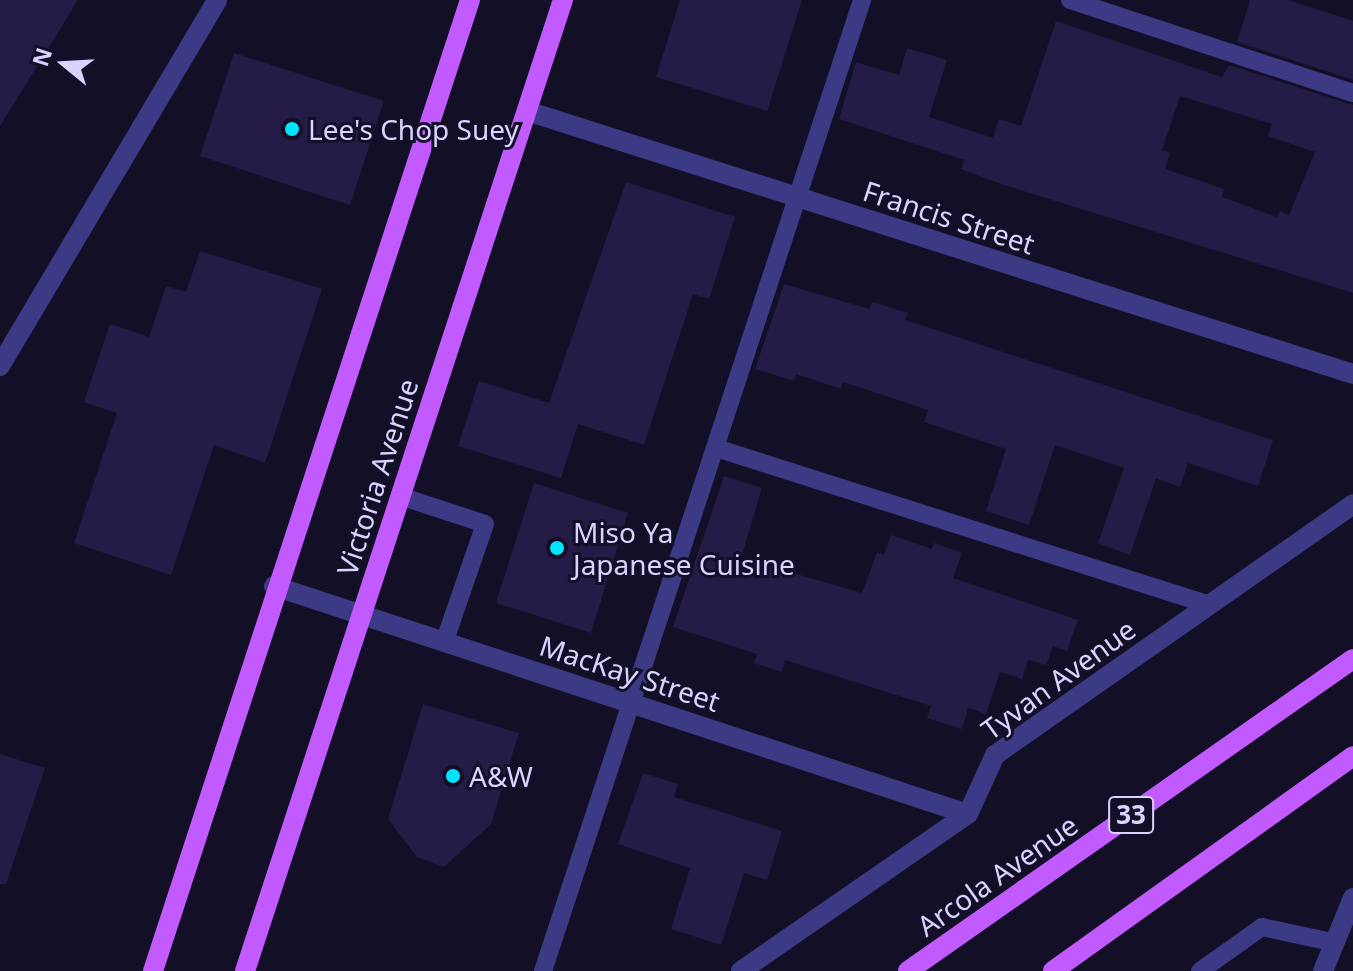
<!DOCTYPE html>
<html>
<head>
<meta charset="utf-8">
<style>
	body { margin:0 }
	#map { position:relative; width:1353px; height:971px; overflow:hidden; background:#130f26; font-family:"Noto Sans",sans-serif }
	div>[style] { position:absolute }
	.building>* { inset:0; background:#241b47 }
	.lane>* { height:18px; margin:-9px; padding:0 9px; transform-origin:9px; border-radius:9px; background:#3d3a85 }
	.street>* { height:20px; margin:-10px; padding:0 10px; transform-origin:10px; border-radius:10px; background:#3d3a85 }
	.primary>* { height:20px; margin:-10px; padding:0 10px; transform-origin:10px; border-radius:10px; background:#c25bff }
	.dots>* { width:22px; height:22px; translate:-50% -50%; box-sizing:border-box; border:4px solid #130f26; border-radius:50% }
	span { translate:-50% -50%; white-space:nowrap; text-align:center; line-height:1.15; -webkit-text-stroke:6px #130f26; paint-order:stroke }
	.shield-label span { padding:2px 6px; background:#130f26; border:2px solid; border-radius:6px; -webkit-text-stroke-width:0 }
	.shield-label { font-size:26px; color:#d9d4ff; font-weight:700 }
	.poi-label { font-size:28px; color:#d9d4ff }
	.left { translate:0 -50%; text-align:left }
	.street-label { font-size:28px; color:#d9d4ff }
	.north { position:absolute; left:24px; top:24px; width:80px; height:80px; -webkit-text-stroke:6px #130f26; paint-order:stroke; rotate:288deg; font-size:22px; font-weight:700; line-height:32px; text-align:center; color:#d9d4ff }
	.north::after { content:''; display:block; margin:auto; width:28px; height:36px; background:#d9d4ff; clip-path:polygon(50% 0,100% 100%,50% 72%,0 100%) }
</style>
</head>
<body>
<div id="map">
	<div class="building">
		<i style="clip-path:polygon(0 0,78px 0,0 126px)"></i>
		<i style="clip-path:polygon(680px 0,802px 0,767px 111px,656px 77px)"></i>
		<i style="clip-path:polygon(1250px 0,1288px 0,1353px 21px,1353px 80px,1237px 42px)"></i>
		<i style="clip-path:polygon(evenodd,1056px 21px,1222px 77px,1229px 65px,1353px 105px,1353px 293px,1001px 184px,961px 169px,964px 160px,839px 119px,856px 62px,899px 75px,907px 48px,947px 60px,929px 117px,993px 138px,999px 119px,1021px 126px,1056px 21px,1180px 96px,1272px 124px,1268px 136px,1315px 152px,1289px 215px,1280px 211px,1277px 217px,1222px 197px,1224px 189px,1165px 169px,1170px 153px,1162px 150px,1180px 96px)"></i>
		<i style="clip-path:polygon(234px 53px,384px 101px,350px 205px,200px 156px)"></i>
		<i style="clip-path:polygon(626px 182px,735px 217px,709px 299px,693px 294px,644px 445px,578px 424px,561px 478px,458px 446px,479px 381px,549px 403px)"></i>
		<i style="clip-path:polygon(200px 251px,322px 289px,265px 463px,214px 445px,171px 575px,74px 543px,117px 413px,84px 402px,110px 324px,149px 337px,166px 286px,186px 292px)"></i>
		<i style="clip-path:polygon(784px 284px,869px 309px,873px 302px,908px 313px,905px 320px,1273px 440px,1258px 486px,1188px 463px,1180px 487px,1156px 478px,1130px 555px,1098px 543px,1124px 468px,1055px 445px,1029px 525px,986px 511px,1006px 449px,924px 422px,928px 410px,843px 382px,841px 389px,796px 374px,794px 381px,755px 369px)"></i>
		<i style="clip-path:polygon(724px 476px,762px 488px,741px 558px,862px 593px,877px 552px,884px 555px,891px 535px,932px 549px,934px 543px,962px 553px,953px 578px,1078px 620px,1067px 651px,1053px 646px,1046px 665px,1028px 660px,1022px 679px,1000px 672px,986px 714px,968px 708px,962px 729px,927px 718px,931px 706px,785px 660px,782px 672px,754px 663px,757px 654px,673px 627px)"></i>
		<i style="clip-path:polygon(534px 483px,628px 513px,591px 633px,496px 603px)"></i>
		<i style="clip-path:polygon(423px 704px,519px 733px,491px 824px,444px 867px,417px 857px,388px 819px)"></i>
		<i style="clip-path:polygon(0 754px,45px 768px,6px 884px,0 884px)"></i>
		<i style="clip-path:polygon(643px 773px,678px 784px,674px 797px,782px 831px,767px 880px,744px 873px,721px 945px,671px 929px,690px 868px,618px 844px)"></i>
	</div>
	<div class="lane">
		<i style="left:1070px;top:0;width:298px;rotate:18.2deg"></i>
		<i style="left:716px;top:448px;width:518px;rotate:17.63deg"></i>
		<i style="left:400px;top:496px;width:89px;rotate:18.2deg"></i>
		<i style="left:485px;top:524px;width:123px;rotate:109deg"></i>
		<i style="left:543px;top:971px;width:1022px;rotate:-71.81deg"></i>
		<i style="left:1200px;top:971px;width:76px;rotate:-35.4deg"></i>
		<i style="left:1262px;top:927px;width:72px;rotate:12.1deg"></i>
	</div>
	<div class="street">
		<i style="left:527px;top:111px;width:867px;rotate:17.66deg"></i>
		<i style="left:0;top:366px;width:425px;rotate:-59.3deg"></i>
		<i style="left:274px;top:586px;width:730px;rotate:18.19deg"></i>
		<i style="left:741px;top:971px;width:276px;rotate:-34.7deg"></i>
		<i style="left:968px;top:814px;width:65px;rotate:-65.4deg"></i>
		<i style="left:995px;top:755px;width:437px;rotate:-35deg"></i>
		<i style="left:1323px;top:971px;width:79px;rotate:-67.7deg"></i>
	</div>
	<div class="primary">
		<i style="left:153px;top:971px;width:1021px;rotate:-71.92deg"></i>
		<i style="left:245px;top:971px;width:1022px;rotate:-71.87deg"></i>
		<i style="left:908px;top:971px;width:543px;rotate:-35.04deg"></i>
		<i style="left:1053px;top:971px;width:369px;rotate:-35.6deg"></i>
	</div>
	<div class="dots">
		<i style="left:292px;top:129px;background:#00e5ff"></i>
		<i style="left:557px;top:548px;background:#00e5ff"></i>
		<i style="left:453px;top:776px;background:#00e5ff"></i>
	</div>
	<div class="shield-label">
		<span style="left:1131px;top:815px">33</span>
	</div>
	<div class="poi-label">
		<span class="left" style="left:308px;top:129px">Lee's Chop Suey</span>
		<span class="left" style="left:573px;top:548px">Miso Ya<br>Japanese Cuisine</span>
		<span class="left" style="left:469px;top:776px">A&amp;W</span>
	</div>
	<div class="street-label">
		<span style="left:949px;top:217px;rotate:18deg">Francis Street</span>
		<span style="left:377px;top:477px;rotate:-72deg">Victoria Avenue</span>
		<span style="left:630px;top:673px;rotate:18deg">MacKay Street</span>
		<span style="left:1058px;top:679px;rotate:-36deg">Tyvan Avenue</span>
		<span style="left:997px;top:875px;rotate:-35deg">Arcola Avenue</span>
	</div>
	<div class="north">N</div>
</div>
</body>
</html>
